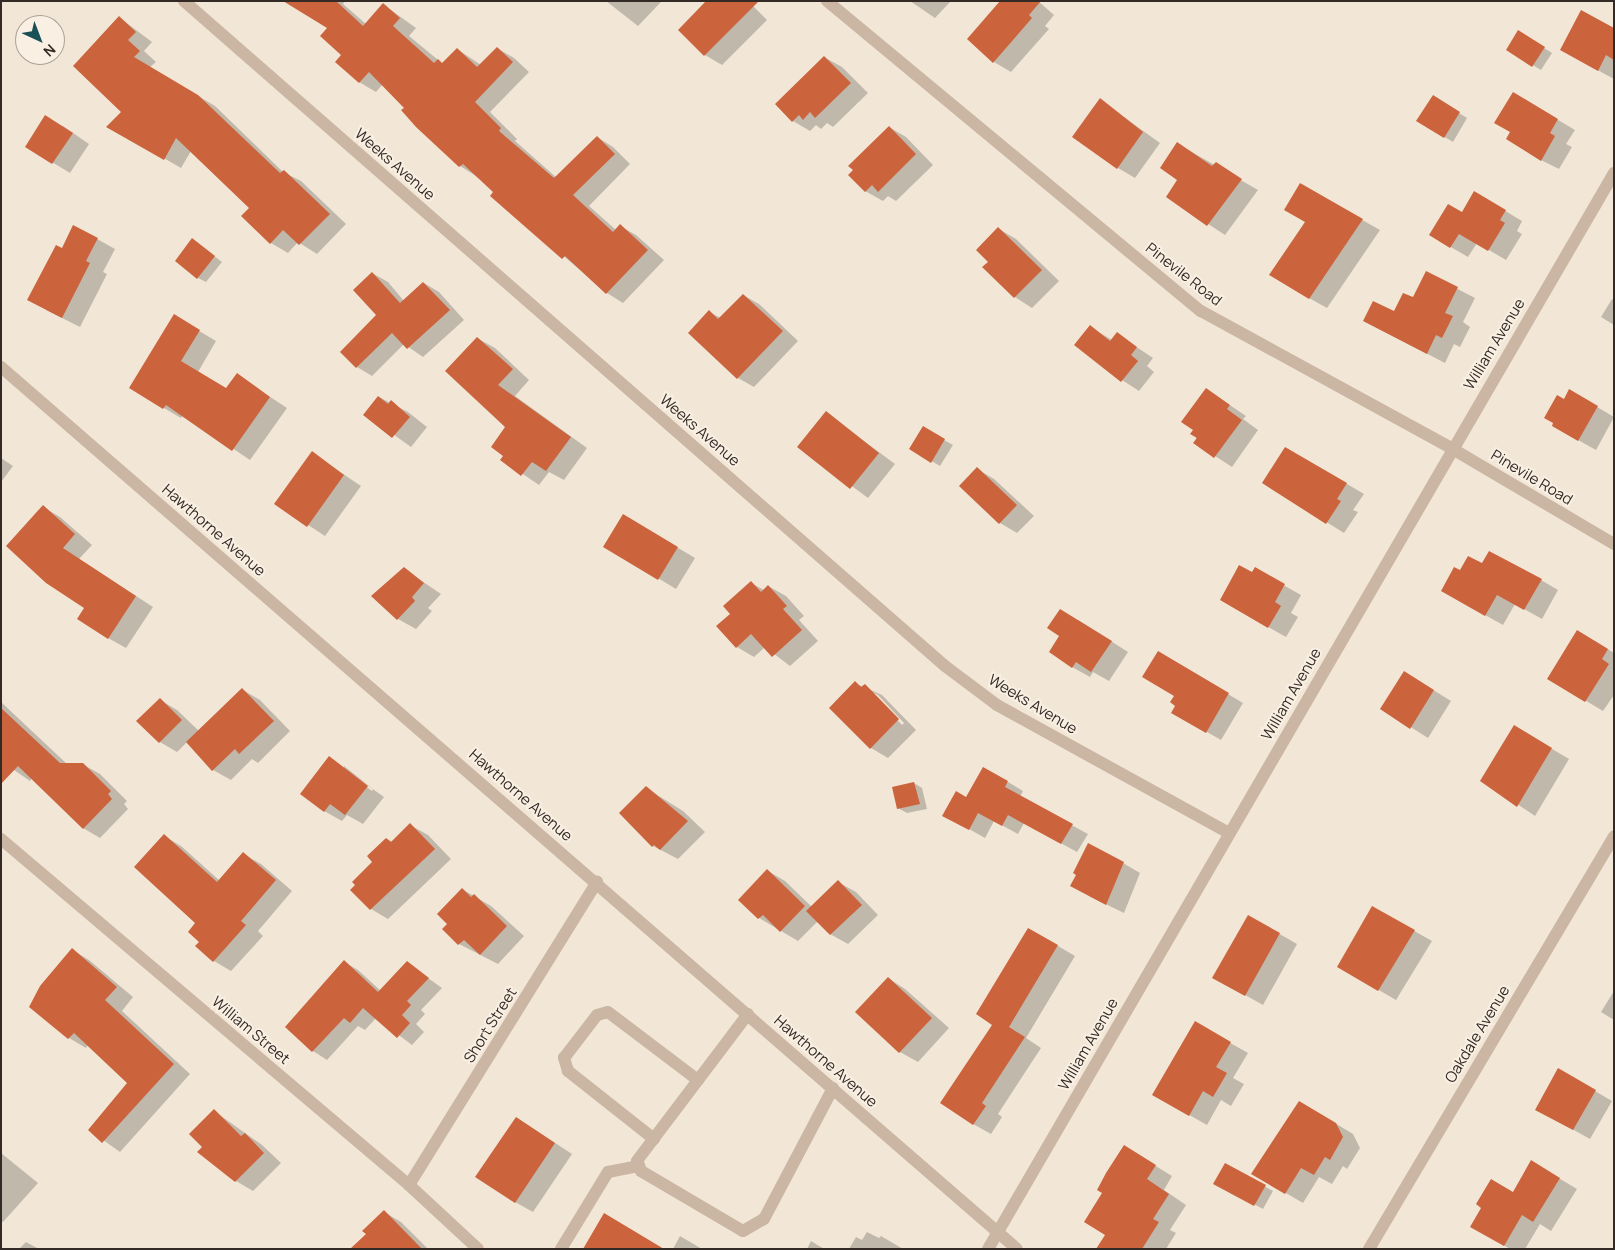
<!DOCTYPE html>
<html>
<head>
<meta charset="utf-8">
<style>
	body { margin:0 }
	#map { position:relative; width:1615px; height:1250px; overflow:hidden; background:#f2e6d7; font-family:Manrope,sans-serif }
	div>[style] { position:absolute }
	.shadow>* { inset:0; background:#0003 }
	.building>* { inset:0; background:#cb633c }
	.service>* { height:12px; margin:-6px; padding:0 6px; transform-origin:6px; border-radius:6px; background:#cab6a2 }
	.minor>* { height:12px; margin:-6px; padding:0 6px; transform-origin:6px; border-radius:6px; background:#cab6a2 }
	.tertiary>* { height:12px; margin:-6px; padding:0 6px; transform-origin:6px; border-radius:6px; background:#cab6a2 }
	span { translate:-50% -50%; white-space:nowrap; text-align:center; line-height:1.15; -webkit-text-stroke:4px #f9f0e3; paint-order:stroke }
	.street-label { font-size:15px; color:#342a25 }
	.frame { position:absolute; inset:0; border:2px solid #342a25; pointer-events:none }
	.north { position:absolute; left:15px; top:15px; width:50px; height:50px; box-sizing:border-box; background:#f9f0e3; border:1px solid #aaa197; border-radius:50%; rotate:137deg; font-size:14px; font-weight:700; line-height:20px; text-align:center; color:#342a25 }
	.north::after { content:''; display:block; margin:auto; width:18px; height:22px; background:#195157; clip-path:polygon(50% 0,100% 100%,50% 72%,0 100%) }
</style>
</head>
<body>
<div id="map">
	<div class="shadow">
		<i style="clip-path:polygon(285px 1px,345px 1px,343px 4px,366px 24px,384px 5px,416px 28px,409px 36px,443px 64px,457px 49px,481px 65px,497px 48px,514px 58px,529px 72px,490px 112px,517px 139px,515px 141px,557px 178px,597px 137px,613px 147px,630px 164px,589px 206px,616px 230px,620px 226px,636px 235px,664px 260px,623px 303px,607px 293px,492px 195px,495px 192px,476px 176px,460px 166px,383px 84px,376px 92px,359px 82px,329px 28px)"></i>
		<i style="clip-path:polygon(606px 1px,662px 1px,638px 26px)"></i>
		<i style="clip-path:polygon(748px 1px,767px 20px,722px 65px,705px 55px,679px 30px)"></i>
		<i style="clip-path:polygon(910px 1px,951px 1px,935px 18px)"></i>
		<i style="clip-path:polygon(1038px 1px,1054px 15px,1045px 26px,1049px 29px,1011px 72px,994px 62px)"></i>
		<i style="clip-path:polygon(120px 18px,152px 42px,144px 51px,156px 62px,150px 67px,215px 106px,283px 172px,301px 181px,346px 224px,317px 254px,298px 242px,288px 253px,271px 243px,251px 208px,191px 151px,181px 168px,108px 126px,123px 112px)"></i>
		<i style="clip-path:polygon(1614px 29px,1614px 79px,1579px 60px)"></i>
		<i style="clip-path:polygon(1519px 32px,1552px 53px,1541px 70px,1508px 50px)"></i>
		<i style="clip-path:polygon(824px 57px,842px 67px,868px 93px,833px 127px,827px 123px,821px 129px,816px 125px,810px 131px,793px 121px)"></i>
		<i style="clip-path:polygon(1100px 100px,1160px 143px,1135px 178px,1118px 168px)"></i>
		<i style="clip-path:polygon(1441px 102px,1467px 118px,1453px 142px,1418px 121px)"></i>
		<i style="clip-path:polygon(1531px 104px,1575px 130px,1566px 144px,1572px 147px,1559px 169px,1541px 160px)"></i>
		<i style="clip-path:polygon(63px 126px,89px 144px,70px 173px,27px 147px)"></i>
		<i style="clip-path:polygon(889px 127px,906px 137px,933px 165px,896px 201px,888px 196px,883px 201px,865px 191px)"></i>
		<i style="clip-path:polygon(1178px 144px,1258px 190px,1225px 235px,1167px 197px,1179px 180px)"></i>
		<i style="clip-path:polygon(1300px 185px,1380px 230px,1327px 308px,1309px 298px,1307px 222px)"></i>
		<i style="clip-path:polygon(1492px 203px,1522px 221px,1517px 231px,1522px 234px,1506px 260px,1477px 243px,1468px 257px,1430px 235px,1462px 213px)"></i>
		<i style="clip-path:polygon(999px 229px,1016px 239px,1059px 281px,1032px 308px,1015px 297px,984px 267px,989px 262px)"></i>
		<i style="clip-path:polygon(97px 239px,115px 249px,103px 272px,107px 274px,80px 327px,46px 310px,62px 250px)"></i>
		<i style="clip-path:polygon(200px 245px,222px 262px,206px 282px,198px 278px)"></i>
		<i style="clip-path:polygon(372px 273px,388px 282px,404px 301px,424px 283px,439px 292px,464px 320px,423px 357px,404px 344px,372px 376px,357px 367px,378px 315px)"></i>
		<i style="clip-path:polygon(1427px 273px,1475px 298px,1463px 322px,1470px 327px,1460px 347px,1454px 344px,1445px 363px,1364px 321px,1395px 313px,1414px 299px)"></i>
		<i style="clip-path:polygon(743px 295px,759px 304px,798px 341px,754px 387px,738px 378px,690px 333px,709px 312px,721px 318px)"></i>
		<i style="clip-path:polygon(1612px 299px,1614px 300px,1614px 325px,1601px 317px)"></i>
		<i style="clip-path:polygon(174px 316px,216px 341px,198px 372px,227px 389px,237px 375px,287px 408px,250px 460px,183px 415px,181px 418px,164px 408px)"></i>
		<i style="clip-path:polygon(1090px 327px,1112px 340px,1117px 334px,1153px 358px,1147px 366px,1154px 372px,1139px 391px,1122px 380px)"></i>
		<i style="clip-path:polygon(477px 338px,495px 348px,529px 380px,515px 396px,587px 448px,564px 480px,549px 472px,539px 485px,502px 460px,505px 456px,507px 427px)"></i>
		<i style="clip-path:polygon(1206px 389px,1246px 416px,1243px 419px,1258px 430px,1232px 467px,1195px 443px)"></i>
		<i style="clip-path:polygon(1570px 391px,1614px 417px,1596px 450px,1553px 426px)"></i>
		<i style="clip-path:polygon(379px 397px,408px 412px,427px 427px,411px 447px,365px 414px)"></i>
		<i style="clip-path:polygon(826px 413px,895px 464px,868px 498px,799px 447px)"></i>
		<i style="clip-path:polygon(923px 428px,953px 445px,940px 466px,911px 449px)"></i>
		<i style="clip-path:polygon(1286px 448px,1364px 494px,1353px 510px,1358px 512px,1344px 533px,1264px 483px)"></i>
		<i style="clip-path:polygon(312px 453px,361px 486px,325px 536px,276px 504px)"></i>
		<i style="clip-path:polygon(1px 458px,13px 466px,1px 482px)"></i>
		<i style="clip-path:polygon(977px 469px,994px 479px,1034px 516px,1017px 533px,1000px 523px)"></i>
		<i style="clip-path:polygon(43px 507px,60px 517px,92px 545px,79px 559px,153px 607px,126px 648px,108px 638px,85px 607px)"></i>
		<i style="clip-path:polygon(623px 515px,695px 558px,676px 589px,605px 546px)"></i>
		<i style="clip-path:polygon(1482px 565px,1541px 580px,1558px 590px,1542px 619px,1515px 604px,1503px 625px,1442px 591px,1460px 572px)"></i>
		<i style="clip-path:polygon(404px 569px,441px 594px,428px 608px,432px 611px,416px 629px,398px 619px,372px 596px)"></i>
		<i style="clip-path:polygon(1255px 569px,1301px 595px,1291px 613px,1298px 617px,1286px 637px,1221px 600px)"></i>
		<i style="clip-path:polygon(751px 583px,764px 590px,768px 586px,786px 596px,804px 616px,799px 620px,818px 641px,790px 666px,765px 647px,754px 657px,737px 647px,718px 626px,731px 614px)"></i>
		<i style="clip-path:polygon(1078px 620px,1128px 652px,1109px 681px,1093px 672px,1090px 677px,1072px 667px)"></i>
		<i style="clip-path:polygon(1595px 641px,1614px 653px,1614px 695px,1603px 711px,1548px 678px)"></i>
		<i style="clip-path:polygon(1173px 661px,1243px 703px,1221px 740px,1172px 712px,1177px 705px)"></i>
		<i style="clip-path:polygon(evenodd,855px 683px,882px 695px,916px 730px,888px 758px,871px 748px,855px 683px,872px 692px,878px 695px,904px 723px,902px 725px,872px 692px)"></i>
		<i style="clip-path:polygon(1422px 683px,1451px 701px,1428px 738px,1382px 709px)"></i>
		<i style="clip-path:polygon(243px 690px,260px 700px,290px 731px,258px 763px,252px 759px,231px 780px,213px 770px,187px 742px,177px 752px,160px 742px,160px 700px,177px 710px,199px 731px)"></i>
		<i style="clip-path:polygon(1px 702px,67px 764px,82px 764px,100px 774px,127px 801px,124px 804px,128px 809px,100px 838px,83px 828px,32px 778px,30px 781px,1px 761px)"></i>
		<i style="clip-path:polygon(1532px 737px,1569px 759px,1535px 816px,1482px 780px)"></i>
		<i style="clip-path:polygon(evenodd,329px 758px,384px 797px,363px 824px,347px 815px,342px 821px,324px 811px,329px 758px,344px 766px,373px 789px,372px 791px,344px 769px,344px 766px)"></i>
		<i style="clip-path:polygon(1008px 782px,1023px 791px,1020px 797px,1088px 834px,1077px 852px,1024px 823px,1018px 834px,994px 821px,985px 838px,960px 824px,967px 798px)"></i>
		<i style="clip-path:polygon(914px 783px,922px 788px,927px 809px,907px 813px,898px 808px)"></i>
		<i style="clip-path:polygon(646px 788px,683px 811px,705px 832px,678px 859px,653px 846px)"></i>
		<i style="clip-path:polygon(410px 825px,428px 835px,451px 859px,388px 919px,371px 909px,374px 862px,387px 839px,392px 842px)"></i>
		<i style="clip-path:polygon(164px 836px,181px 846px,220px 881px,243px 854px,261px 864px,292px 891px,258px 931px,263px 936px,231px 971px,214px 961px,200px 942px,197px 923px)"></i>
		<i style="clip-path:polygon(1123px 863px,1140px 873px,1124px 913px,1089px 896px)"></i>
		<i style="clip-path:polygon(768px 871px,785px 881px,812px 907px,838px 882px,856px 892px,878px 915px,848px 944px,830px 934px,818px 921px,798px 941px,759px 918px,740px 900px)"></i>
		<i style="clip-path:polygon(462px 889px,491px 906px,524px 936px,498px 964px,459px 944px,443px 929px,449px 924px)"></i>
		<i style="clip-path:polygon(1372px 907px,1432px 941px,1396px 1000px,1339px 967px)"></i>
		<i style="clip-path:polygon(1248px 916px,1297px 944px,1263px 1005px,1213px 977px)"></i>
		<i style="clip-path:polygon(1029px 929px,1075px 956px,1026px 1038px,1041px 1048px,998px 1114px,1002px 1117px,991px 1134px,973px 1124px,993px 1025px)"></i>
		<i style="clip-path:polygon(72px 950px,89px 960px,133px 997px,122px 1011px,190px 1074px,120px 1152px,89px 1130px,129px 1083px,88px 1045px,86px 1048px,69px 1038px,30px 1006px)"></i>
		<i style="clip-path:polygon(344px 962px,358px 970px,381px 991px,407px 963px,442px 988px,421px 1010px,425px 1014px,416px 1024px,424px 1032px,412px 1045px,376px 1018px,365px 1030px,358px 1026px,327px 1060px,313px 1051px,286px 1027px)"></i>
		<i style="clip-path:polygon(888px 978px,905px 989px,949px 1028px,918px 1062px,900px 1052px,857px 1012px)"></i>
		<i style="clip-path:polygon(1614px 991px,1614px 1020px,1601px 1012px)"></i>
		<i style="clip-path:polygon(1195px 1023px,1248px 1053px,1233px 1078px,1244px 1084px,1231px 1106px,1221px 1100px,1207px 1125px,1154px 1095px)"></i>
		<i style="clip-path:polygon(1559px 1070px,1612px 1101px,1590px 1139px,1554px 1119px)"></i>
		<i style="clip-path:polygon(1300px 1102px,1353px 1134px,1360px 1148px,1347px 1169px,1343px 1166px,1332px 1184px,1319px 1177px,1303px 1203px,1253px 1174px)"></i>
		<i style="clip-path:polygon(214px 1111px,262px 1145px,281px 1163px,253px 1191px,236px 1181px,204px 1147px)"></i>
		<i style="clip-path:polygon(517px 1118px,572px 1154px,533px 1212px,515px 1202px)"></i>
		<i style="clip-path:polygon(1px 1153px,38px 1183px,3px 1222px,1px 1221px)"></i>
		<i style="clip-path:polygon(1141px 1157px,1172px 1176px,1164px 1190px,1186px 1205px,1170px 1230px,1176px 1233px,1166px 1249px,1100px 1249px,1106px 1234px,1103px 1193px)"></i>
		<i style="clip-path:polygon(1532px 1162px,1577px 1189px,1551px 1231px,1540px 1224px,1525px 1249px,1510px 1249px,1472px 1226px,1513px 1193px)"></i>
		<i style="clip-path:polygon(1225px 1164px,1273px 1191px,1263px 1209px,1215px 1183px)"></i>
		<i style="clip-path:polygon(384px 1212px,401px 1222px,428px 1249px,357px 1249px)"></i>
		<i style="clip-path:polygon(867px 1232px,879px 1238px,881px 1236px,903px 1249px,849px 1249px,856px 1237px,862px 1240px)"></i>
		<i style="clip-path:polygon(680px 1236px,702px 1249px,673px 1249px)"></i>
		<i style="clip-path:polygon(811px 1241px,819px 1246px,825px 1249px,807px 1249px)"></i>
		<i style="clip-path:polygon(26px 1242px,39px 1249px,19px 1249px)"></i>
	</div>
	<div class="building">
		<i style="clip-path:polygon(283px 1px,336px 1px,363px 26px,383px 3px,400px 18px,393px 26px,434px 63px,438px 59px,442px 63px,457px 48px,477px 67px,497px 47px,513px 62px,475px 102px,501px 128px,499px 131px,554px 178px,597px 136px,615px 154px,573px 195px,613px 232px,620px 224px,648px 250px,606px 294px,565px 256px,562px 259px,490px 196px,493px 192px,463px 164px,459px 167px,416px 127px,401px 110px,404px 108px,369px 72px,359px 83px,335px 62px,341px 55px,320px 36px,327px 28px)"></i>
		<i style="clip-path:polygon(706px 1px,759px 1px,704px 56px,678px 30px)"></i>
		<i style="clip-path:polygon(1000px 1px,1041px 1px,1029px 15px,1032px 18px,993px 63px,967px 39px)"></i>
		<i style="clip-path:polygon(1581px 10px,1614px 28px,1614px 60px,1606px 55px,1598px 71px,1560px 50px)"></i>
		<i style="clip-path:polygon(119px 16px,136px 32px,128px 40px,140px 51px,134px 57px,198px 95px,280px 173px,284px 170px,330px 214px,299px 245px,283px 230px,270px 244px,241px 216px,249px 208px,176px 138px,164px 160px,106px 127px,121px 112px,73px 66px)"></i>
		<i style="clip-path:polygon(1518px 30px,1545px 47px,1532px 67px,1506px 50px)"></i>
		<i style="clip-path:polygon(824px 56px,851px 83px,815px 118px,810px 112px,803px 120px,799px 115px,792px 122px,775px 104px)"></i>
		<i style="clip-path:polygon(1513px 92px,1558px 119px,1550px 133px,1555px 136px,1541px 161px,1506px 139px,1510px 132px,1494px 123px)"></i>
		<i style="clip-path:polygon(1433px 95px,1460px 112px,1444px 138px,1416px 121px)"></i>
		<i style="clip-path:polygon(1100px 98px,1143px 132px,1117px 169px,1072px 137px)"></i>
		<i style="clip-path:polygon(45px 115px,73px 133px,52px 164px,25px 147px)"></i>
		<i style="clip-path:polygon(889px 126px,916px 154px,878px 192px,872px 185px,865px 192px,848px 175px,853px 170px,848px 166px)"></i>
		<i style="clip-path:polygon(1177px 142px,1212px 166px,1216px 162px,1242px 179px,1207px 226px,1166px 197px,1177px 180px,1160px 168px)"></i>
		<i style="clip-path:polygon(1300px 183px,1363px 219px,1309px 299px,1269px 275px,1305px 222px,1284px 210px)"></i>
		<i style="clip-path:polygon(1474px 191px,1506px 210px,1500px 220px,1505px 223px,1488px 251px,1459px 234px,1450px 248px,1429px 235px,1448px 204px,1462px 212px)"></i>
		<i style="clip-path:polygon(73px 225px,98px 238px,86px 261px,90px 263px,62px 318px,27px 300px,56px 245px,62px 248px)"></i>
		<i style="clip-path:polygon(998px 227px,1042px 270px,1014px 298px,982px 267px,988px 262px,976px 250px)"></i>
		<i style="clip-path:polygon(192px 238px,215px 256px,197px 279px,175px 261px)"></i>
		<i style="clip-path:polygon(1426px 271px,1458px 287px,1445px 313px,1453px 316px,1442px 338px,1436px 335px,1427px 354px,1363px 321px,1373px 301px,1394px 311px,1403px 293px,1413px 297px)"></i>
		<i style="clip-path:polygon(372px 272px,400px 303px,423px 282px,450px 310px,407px 349px,392px 333px,356px 368px,340px 352px,376px 315px,353px 290px)"></i>
		<i style="clip-path:polygon(743px 294px,783px 331px,737px 379px,688px 333px,709px 310px,718px 319px)"></i>
		<i style="clip-path:polygon(174px 314px,200px 330px,181px 361px,226px 388px,237px 373px,270px 397px,232px 451px,166px 405px,163px 409px,129px 388px)"></i>
		<i style="clip-path:polygon(1090px 325px,1110px 341px,1117px 332px,1137px 347px,1131px 355px,1138px 361px,1121px 382px,1074px 345px)"></i>
		<i style="clip-path:polygon(477px 337px,513px 369px,498px 385px,571px 437px,546px 471px,532px 462px,521px 476px,500px 460px,503px 456px,491px 447px,505px 427px,445px 371px)"></i>
		<i style="clip-path:polygon(1206px 388px,1230px 405px,1227px 409px,1242px 420px,1214px 458px,1193px 443px,1197px 438px,1190px 434px,1193px 430px,1181px 422px)"></i>
		<i style="clip-path:polygon(1569px 389px,1598px 406px,1578px 441px,1552px 426px,1553px 423px,1544px 418px,1557px 395px,1564px 399px)"></i>
		<i style="clip-path:polygon(378px 396px,388px 404px,391px 400px,410px 417px,392px 438px,363px 415px)"></i>
		<i style="clip-path:polygon(826px 411px,879px 453px,850px 489px,797px 447px)"></i>
		<i style="clip-path:polygon(923px 426px,945px 439px,931px 463px,909px 449px)"></i>
		<i style="clip-path:polygon(1285px 447px,1347px 483px,1337px 499px,1341px 501px,1326px 524px,1262px 483px)"></i>
		<i style="clip-path:polygon(312px 451px,344px 475px,307px 527px,274px 504px)"></i>
		<i style="clip-path:polygon(977px 467px,1017px 505px,999px 524px,959px 486px)"></i>
		<i style="clip-path:polygon(43px 505px,75px 534px,63px 548px,136px 596px,108px 639px,77px 619px,84px 608px,46px 583px,6px 546px)"></i>
		<i style="clip-path:polygon(623px 514px,678px 547px,658px 580px,603px 547px)"></i>
		<i style="clip-path:polygon(1489px 551px,1542px 579px,1524px 610px,1497px 595px,1485px 616px,1441px 591px,1454px 567px,1460px 570px,1468px 556px,1482px 563px)"></i>
		<i style="clip-path:polygon(1239px 565px,1252px 572px,1255px 567px,1285px 584px,1275px 602px,1281px 606px,1268px 628px,1220px 600px)"></i>
		<i style="clip-path:polygon(404px 567px,424px 583px,412px 597px,415px 601px,397px 620px,371px 596px)"></i>
		<i style="clip-path:polygon(751px 581px,761px 592px,768px 585px,787px 606px,783px 609px,802px 630px,772px 657px,751px 634px,736px 648px,716px 626px,730px 614px,723px 606px)"></i>
		<i style="clip-path:polygon(1060px 609px,1112px 641px,1091px 672px,1076px 662px,1072px 668px,1049px 652px,1059px 636px,1047px 628px)"></i>
		<i style="clip-path:polygon(1577px 630px,1608px 649px,1602px 659px,1609px 664px,1585px 702px,1547px 679px)"></i>
		<i style="clip-path:polygon(1158px 651px,1229px 693px,1206px 733px,1171px 713px,1175px 706px,1170px 702px,1174px 696px,1142px 677px)"></i>
		<i style="clip-path:polygon(1404px 671px,1434px 690px,1410px 729px,1380px 709px)"></i>
		<i style="clip-path:polygon(855px 681px,861px 687px,865px 684px,899px 719px,870px 749px,829px 708px)"></i>
		<i style="clip-path:polygon(242px 688px,274px 721px,239px 754px,235px 749px,212px 771px,186px 742px)"></i>
		<i style="clip-path:polygon(160px 698px,182px 720px,159px 743px,136px 721px)"></i>
		<i style="clip-path:polygon(1px 708px,60px 763px,83px 763px,111px 791px,108px 794px,112px 799px,83px 829px,18px 766px,1px 784px)"></i>
		<i style="clip-path:polygon(1514px 725px,1552px 748px,1517px 807px,1480px 781px)"></i>
		<i style="clip-path:polygon(329px 756px,368px 786px,345px 815px,330px 804px,324px 812px,300px 794px)"></i>
		<i style="clip-path:polygon(983px 767px,1008px 781px,1005px 787px,1073px 824px,1061px 844px,1008px 815px,1002px 826px,978px 813px,969px 830px,942px 816px,956px 791px,966px 797px)"></i>
		<i style="clip-path:polygon(914px 782px,920px 804px,897px 809px,892px 787px)"></i>
		<i style="clip-path:polygon(646px 786px,688px 821px,660px 850px,654px 845px,652px 847px,619px 813px)"></i>
		<i style="clip-path:polygon(410px 823px,435px 849px,370px 910px,350px 890px,355px 885px,352px 882px,372px 862px,367px 856px,386px 838px,391px 842px)"></i>
		<i style="clip-path:polygon(164px 834px,217px 882px,243px 852px,276px 880px,241px 921px,246px 925px,213px 962px,195px 946px,199px 942px,188px 932px,195px 923px,134px 867px)"></i>
		<i style="clip-path:polygon(1088px 843px,1124px 862px,1106px 905px,1070px 886px,1076px 875px,1073px 873px)"></i>
		<i style="clip-path:polygon(767px 869px,805px 906px,780px 932px,763px 915px,758px 919px,738px 900px)"></i>
		<i style="clip-path:polygon(838px 880px,862px 905px,830px 935px,806px 911px)"></i>
		<i style="clip-path:polygon(462px 888px,471px 897px,474px 894px,507px 926px,480px 955px,464px 940px,458px 945px,442px 929px,447px 924px,437px 914px)"></i>
		<i style="clip-path:polygon(1372px 906px,1415px 930px,1378px 991px,1337px 967px)"></i>
		<i style="clip-path:polygon(1248px 915px,1280px 933px,1245px 996px,1212px 978px)"></i>
		<i style="clip-path:polygon(1028px 928px,1058px 945px,1009px 1027px,1025px 1037px,982px 1103px,986px 1106px,973px 1125px,940px 1103px,992px 1025px,976px 1014px)"></i>
		<i style="clip-path:polygon(72px 948px,117px 987px,105px 1000px,174px 1064px,102px 1143px,88px 1130px,127px 1083px,74px 1033px,68px 1039px,29px 1007px,40px 986px)"></i>
		<i style="clip-path:polygon(344px 960px,378px 992px,407px 961px,429px 978px,407px 1001px,411px 1005px,402px 1015px,410px 1023px,397px 1038px,363px 1008px,350px 1023px,344px 1018px,312px 1052px,285px 1027px)"></i>
		<i style="clip-path:polygon(888px 977px,932px 1018px,899px 1053px,855px 1012px)"></i>
		<i style="clip-path:polygon(1195px 1021px,1231px 1042px,1216px 1067px,1227px 1073px,1213px 1097px,1203px 1091px,1189px 1116px,1152px 1095px)"></i>
		<i style="clip-path:polygon(1558px 1068px,1596px 1090px,1573px 1130px,1535px 1110px)"></i>
		<i style="clip-path:polygon(1299px 1101px,1336px 1123px,1343px 1137px,1330px 1160px,1325px 1157px,1314px 1175px,1301px 1168px,1285px 1194px,1251px 1174px)"></i>
		<i style="clip-path:polygon(214px 1109px,241px 1136px,245px 1133px,264px 1153px,235px 1182px,197px 1152px,202px 1147px,189px 1134px)"></i>
		<i style="clip-path:polygon(516px 1117px,555px 1143px,515px 1203px,475px 1177px)"></i>
		<i style="clip-path:polygon(1124px 1145px,1156px 1165px,1147px 1179px,1169px 1194px,1153px 1219px,1159px 1222px,1142px 1249px,1096px 1249px,1105px 1235px,1084px 1222px,1102px 1193px,1097px 1190px,1106px 1173px)"></i>
		<i style="clip-path:polygon(1531px 1160px,1560px 1178px,1533px 1222px,1522px 1215px,1504px 1246px,1470px 1227px,1481px 1208px,1476px 1204px,1491px 1179px,1513px 1192px)"></i>
		<i style="clip-path:polygon(1225px 1163px,1266px 1185px,1254px 1206px,1213px 1184px)"></i>
		<i style="clip-path:polygon(384px 1210px,422px 1249px,350px 1249px,366px 1234px,362px 1231px)"></i>
		<i style="clip-path:polygon(604px 1213px,664px 1249px,583px 1249px)"></i>
	</div>
	<div class="service">
		<i style="left:748px;top:1014px;width:184px;rotate:127.1deg"></i>
		<i style="left:637px;top:1161px;width:11px;rotate:68deg"></i>
		<i style="left:641px;top:1171px;width:118px;rotate:30.5deg"></i>
		<i style="left:743px;top:1231px;width:24px;rotate:-30deg"></i>
		<i style="left:764px;top:1219px;width:148px;rotate:-62.2deg"></i>
		<i style="left:654px;top:1139px;width:110px;rotate:-141.7deg"></i>
		<i style="left:568px;top:1071px;width:14px;rotate:-107deg"></i>
		<i style="left:564px;top:1058px;width:54px;rotate:-52.5deg"></i>
		<i style="left:597px;top:1015px;width:11px;rotate:-15deg"></i>
		<i style="left:608px;top:1012px;width:113px;rotate:37.1deg"></i>
		<i style="left:561px;top:1249px;width:90px;rotate:-58.6deg"></i>
		<i style="left:608px;top:1172px;width:32px;rotate:-11deg"></i>
	</div>
	<div class="minor">
		<i style="left:184px;top:1px;width:1011px;rotate:41.15deg"></i>
		<i style="left:945px;top:666px;width:65px;rotate:36.9deg"></i>
		<i style="left:997px;top:705px;width:265px;rotate:28.9deg"></i>
		<i style="left:827px;top:1px;width:486px;rotate:39.7deg"></i>
		<i style="left:1201px;top:311px;width:285px;rotate:28.7deg"></i>
		<i style="left:1451px;top:448px;width:189px;rotate:30.5deg"></i>
		<i style="left:1px;top:839px;width:535px;rotate:40.3deg"></i>
		<i style="left:409px;top:1185px;width:94px;rotate:42.8deg"></i>
		<i style="left:409px;top:1185px;width:357px;rotate:-58.2deg"></i>
		<i style="left:988px;top:1249px;width:1245px;rotate:-59.81deg"></i>
		<i style="left:1369px;top:1249px;width:480px;rotate:-59.3deg"></i>
	</div>
	<div class="tertiary">
		<i style="left:1px;top:367px;width:1345px;rotate:40.96deg"></i>
	</div>
	<div class="street-label">
		<span style="left:395px;top:164px;rotate:41deg">Weeks Avenue</span>
		<span style="left:1184px;top:274px;rotate:38deg">Pinevile Road</span>
		<span style="left:1494px;top:344px;rotate:-59deg">William Avenue</span>
		<span style="left:700px;top:430px;rotate:41deg">Weeks Avenue</span>
		<span style="left:1532px;top:477px;rotate:31deg">Pinevile Road</span>
		<span style="left:214px;top:530px;rotate:41deg">Hawthorne Avenue</span>
		<span style="left:1291px;top:694px;rotate:-60deg">William Avenue</span>
		<span style="left:1033px;top:704px;rotate:31deg">Weeks Avenue</span>
		<span style="left:521px;top:795px;rotate:41deg">Hawthorne Avenue</span>
		<span style="left:490px;top:1025px;rotate:-58deg">Short Street</span>
		<span style="left:251px;top:1030px;rotate:40deg">William Street</span>
		<span style="left:1477px;top:1034px;rotate:-59deg">Oakdale Avenue</span>
		<span style="left:1088px;top:1044px;rotate:-60deg">William Avenue</span>
		<span style="left:826px;top:1061px;rotate:41deg">Hawthorne Avenue</span>
	</div>
	<div class="frame"></div>
	<div class="north">N</div>
</div>
</body>
</html>
